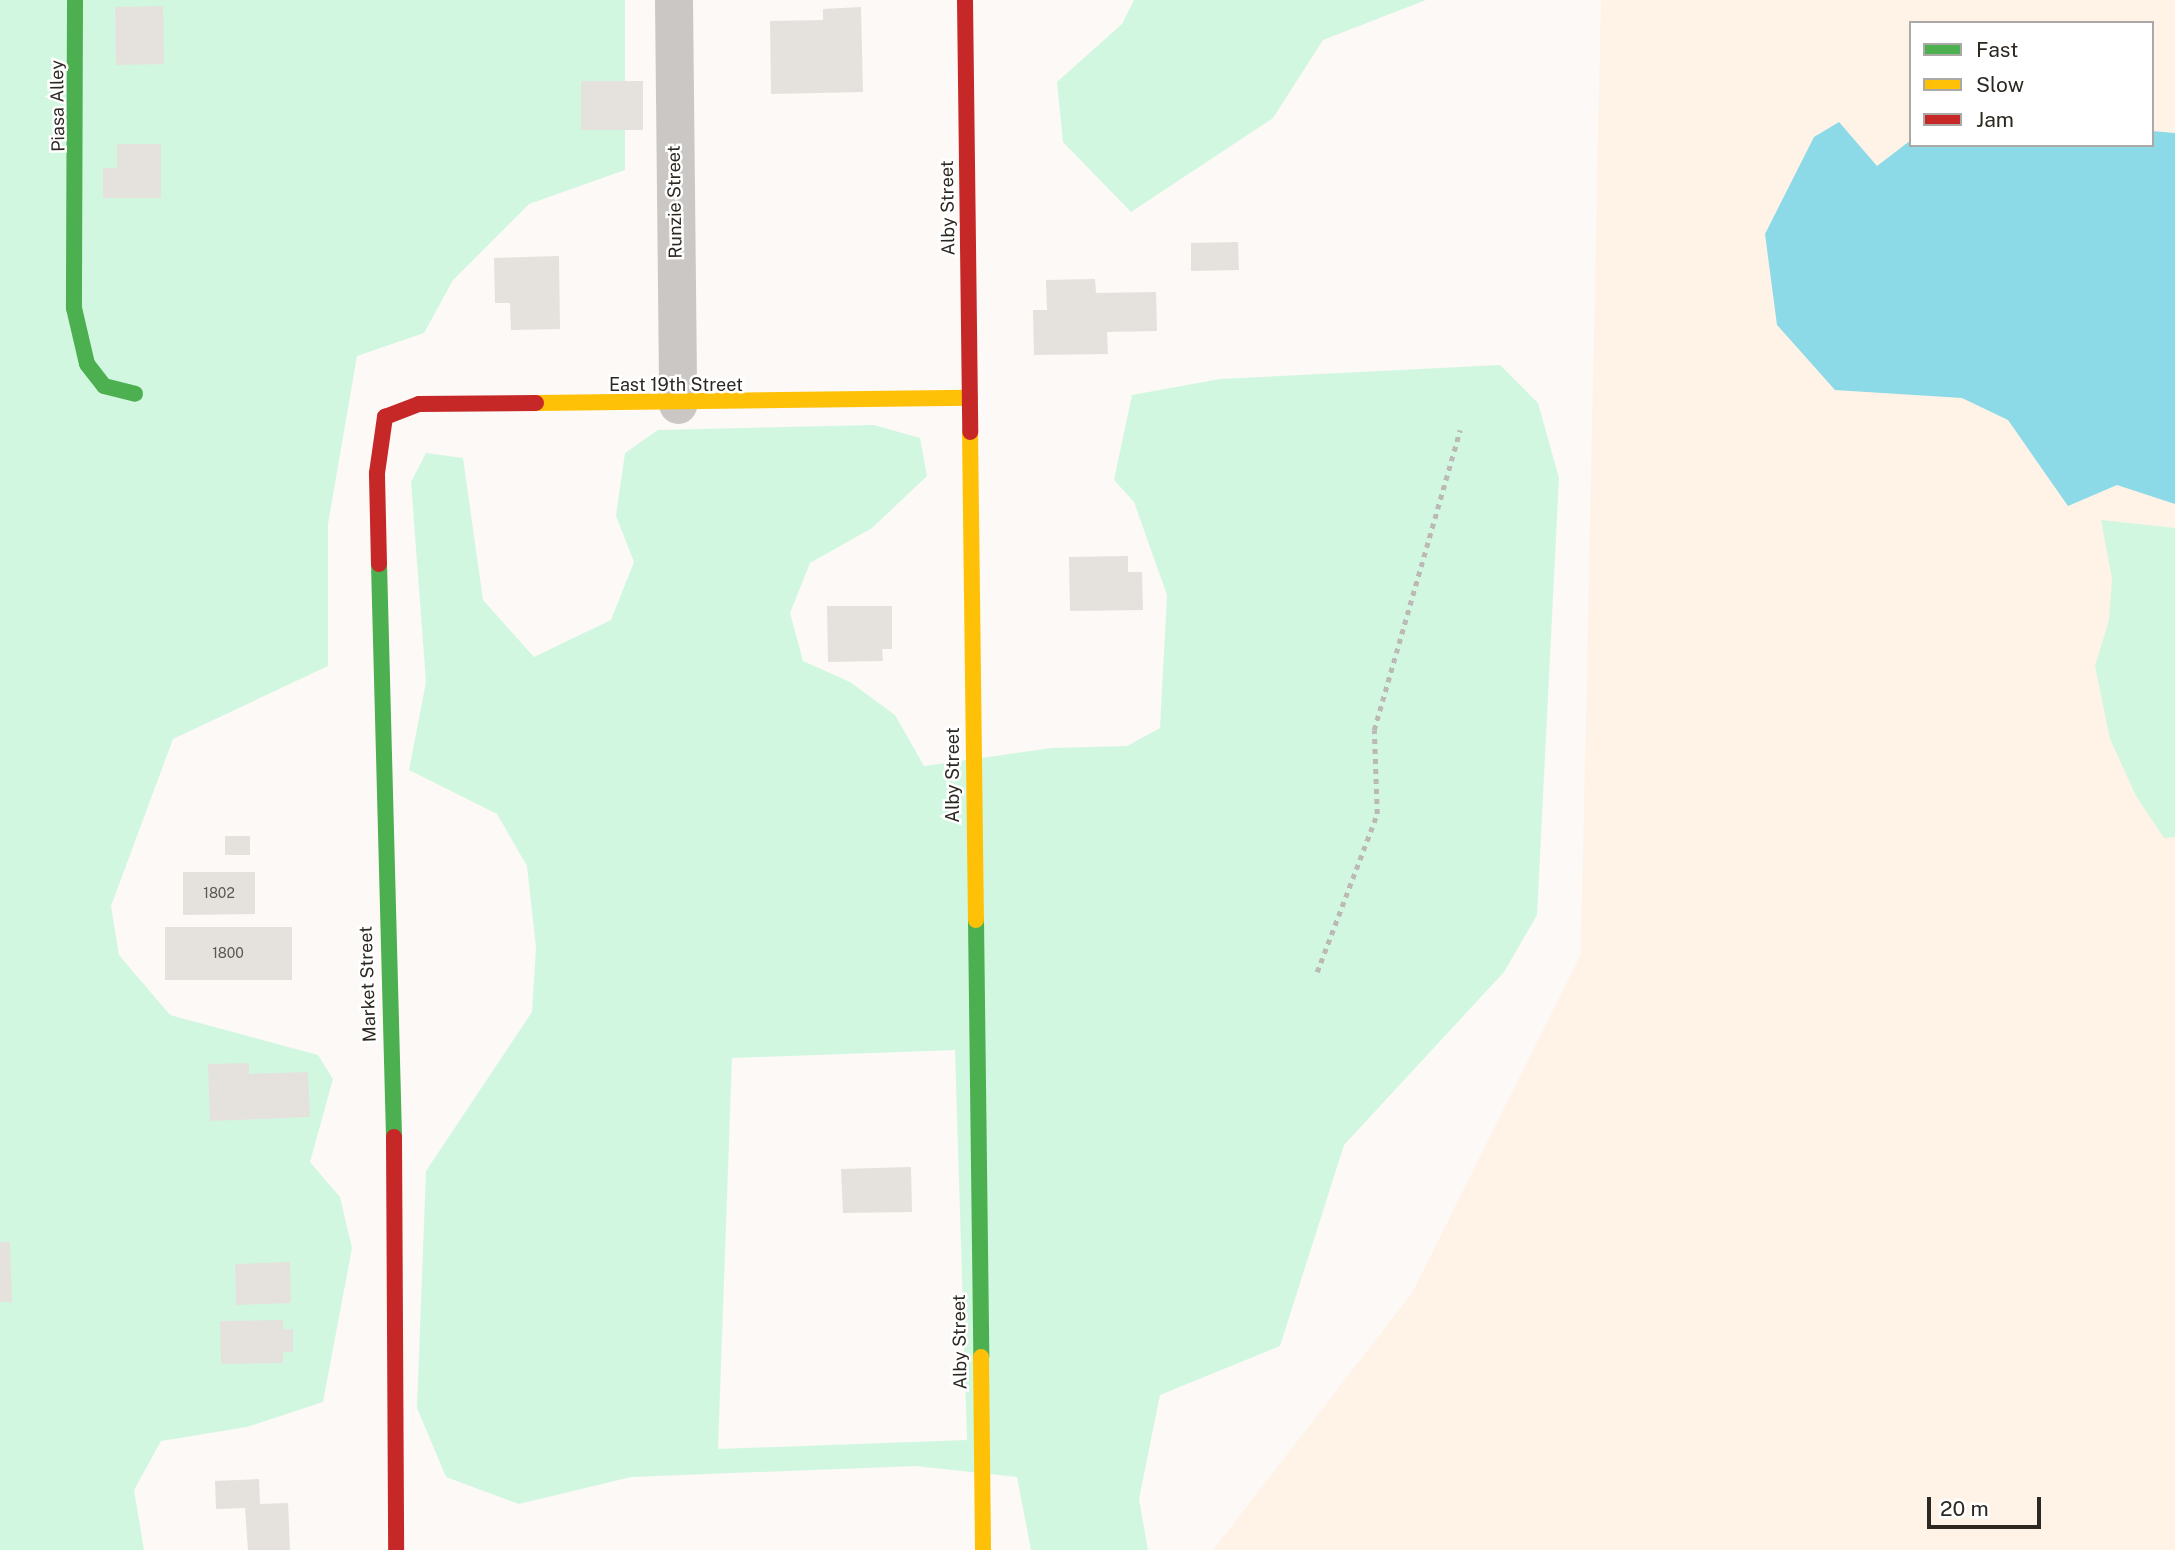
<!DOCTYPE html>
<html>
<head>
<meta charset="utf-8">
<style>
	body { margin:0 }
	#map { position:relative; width:2175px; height:1550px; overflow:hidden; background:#fcf9f6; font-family:"Public Sans",sans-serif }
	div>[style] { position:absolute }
	.built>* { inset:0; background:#fef3e6 }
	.green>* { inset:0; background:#d2f7e1 }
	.water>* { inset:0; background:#8cd9e8 }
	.building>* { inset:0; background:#e5e2dd }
	.path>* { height:4.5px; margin-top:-2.25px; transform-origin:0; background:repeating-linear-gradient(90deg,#bbb8b6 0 5px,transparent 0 10px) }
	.street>* { height:38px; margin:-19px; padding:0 19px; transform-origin:19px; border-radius:19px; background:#cac7c5 }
	.fast>* { height:16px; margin:-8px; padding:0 8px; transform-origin:8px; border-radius:8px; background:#4caf50 }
	.slow>* { height:16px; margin:-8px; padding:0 8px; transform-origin:8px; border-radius:8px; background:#ffc107 }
	.jam>* { height:16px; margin:-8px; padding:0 8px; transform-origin:8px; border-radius:8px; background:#c62828 }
	span { translate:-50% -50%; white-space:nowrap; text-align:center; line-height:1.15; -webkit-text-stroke:5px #fff; paint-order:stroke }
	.number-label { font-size:14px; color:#5b5751 }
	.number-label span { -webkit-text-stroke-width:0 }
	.street-label { font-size:18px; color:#2c2721 }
	.legend { position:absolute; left:1909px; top:21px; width:245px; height:126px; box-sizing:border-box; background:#fff; border:2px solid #aba9a6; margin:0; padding:9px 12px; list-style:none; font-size:21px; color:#2c2721 }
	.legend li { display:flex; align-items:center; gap:14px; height:35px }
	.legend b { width:35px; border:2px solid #aba9a6 }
	.scale { position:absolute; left:1927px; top:1497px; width:114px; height:32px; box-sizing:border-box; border:4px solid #2c2721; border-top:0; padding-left:9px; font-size:21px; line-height:24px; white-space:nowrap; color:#2c2721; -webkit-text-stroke:5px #fff; paint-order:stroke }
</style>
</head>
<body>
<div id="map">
	<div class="built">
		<i style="clip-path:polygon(evenodd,1601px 0,2175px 0,2175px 1550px,1213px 1550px,1412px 1293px,1581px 954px,1601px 0,1911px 23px,2152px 23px,2152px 145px,1911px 145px,1911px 23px)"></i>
	</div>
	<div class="green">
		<i style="clip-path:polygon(0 0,625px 0,625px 170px,529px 204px,453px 280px,424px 333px,357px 356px,328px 524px,328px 666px,173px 739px,111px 906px,119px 955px,170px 1015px,318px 1055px,333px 1079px,310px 1162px,340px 1197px,352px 1248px,323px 1402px,247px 1427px,161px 1441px,134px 1490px,144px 1550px,0 1550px)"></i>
		<i style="clip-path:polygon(1134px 0,1426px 0,1323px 40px,1273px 118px,1131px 212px,1063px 142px,1057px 82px,1122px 24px)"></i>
		<i style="clip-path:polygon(evenodd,1500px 365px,1538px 403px,1559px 478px,1537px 915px,1504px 972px,1344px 1145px,1280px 1346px,1160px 1395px,1139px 1499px,1148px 1550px,1031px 1550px,1017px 1477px,916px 1466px,631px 1477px,519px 1504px,446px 1477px,417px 1408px,426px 1171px,532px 1012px,536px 947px,527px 866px,497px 814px,409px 770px,426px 682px,411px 482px,426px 453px,463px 458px,483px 600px,534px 657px,611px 620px,634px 562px,616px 516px,625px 453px,658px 430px,874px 425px,920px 438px,927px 476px,872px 528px,810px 563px,790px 613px,803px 661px,850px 682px,895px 715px,924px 766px,1052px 748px,1127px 746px,1160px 728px,1167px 595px,1134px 502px,1114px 480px,1132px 395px,1220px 379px,1500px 365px,955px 1050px,967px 1440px,718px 1449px,732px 1058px,955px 1050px)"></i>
		<i style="clip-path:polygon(2101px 520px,2175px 528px,2175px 837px,2164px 838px,2136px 796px,2110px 739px,2095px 666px,2109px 620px,2112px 579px)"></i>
	</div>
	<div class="water">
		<i style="clip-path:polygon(1839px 122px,1877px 166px,1911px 140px,1911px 145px,2152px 145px,2152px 131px,2175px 133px,2175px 504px,2117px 485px,2068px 506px,2008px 420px,1962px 398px,1835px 390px,1777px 325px,1765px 234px,1814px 137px)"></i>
	</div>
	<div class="building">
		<i style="clip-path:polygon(163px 6px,164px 64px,116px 65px,115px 7px)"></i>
		<i style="clip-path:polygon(861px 7px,863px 92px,771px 94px,770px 21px,823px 20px,823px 9px)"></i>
		<i style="clip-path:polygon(581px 81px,643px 81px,643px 130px,581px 130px)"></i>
		<i style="clip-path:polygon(117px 144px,161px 144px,161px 198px,103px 198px,103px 168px,117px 168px)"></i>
		<i style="clip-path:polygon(1238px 242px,1239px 270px,1191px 271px,1191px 243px)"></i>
		<i style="clip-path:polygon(559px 256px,560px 329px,511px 330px,510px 303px,495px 303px,494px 258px)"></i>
		<i style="clip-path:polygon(1095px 279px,1096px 293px,1156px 292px,1157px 331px,1107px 332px,1108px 354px,1034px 355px,1033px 310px,1047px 310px,1046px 280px)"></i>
		<i style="clip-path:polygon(1128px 556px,1128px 572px,1142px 572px,1143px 610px,1070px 611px,1069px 557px)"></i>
		<i style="clip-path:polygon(827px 606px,892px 606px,892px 649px,882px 649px,883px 661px,828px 662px)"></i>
		<i style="clip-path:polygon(225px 836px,250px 836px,250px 855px,225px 855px)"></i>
		<i style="clip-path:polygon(183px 872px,255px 872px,255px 914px,183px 915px)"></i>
		<i style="clip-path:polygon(165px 927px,292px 927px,292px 980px,165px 980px)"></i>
		<i style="clip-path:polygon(249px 1063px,249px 1074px,308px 1072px,310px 1117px,210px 1121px,208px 1064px)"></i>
		<i style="clip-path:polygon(911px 1167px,912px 1212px,843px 1213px,841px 1169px)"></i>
		<i style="clip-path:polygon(0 1242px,10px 1242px,12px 1302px,0 1302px)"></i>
		<i style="clip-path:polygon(290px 1262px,291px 1303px,236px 1305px,235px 1264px)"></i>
		<i style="clip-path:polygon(283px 1320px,283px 1329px,293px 1329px,293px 1352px,283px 1352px,283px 1363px,221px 1364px,220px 1321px)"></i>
		<i style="clip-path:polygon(259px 1479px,260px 1504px,288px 1503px,290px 1550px,248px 1550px,245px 1508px,216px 1509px,215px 1481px)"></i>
	</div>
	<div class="path">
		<i style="left:1317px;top:972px;width:169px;rotate:-69.2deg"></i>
		<i style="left:1377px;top:814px;width:84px;rotate:-92deg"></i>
		<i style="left:1374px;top:730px;width:312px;rotate:-74deg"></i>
	</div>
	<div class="street">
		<i style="left:674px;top:0;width:405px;rotate:89.4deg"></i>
	</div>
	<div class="fast">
		<i style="left:75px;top:0;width:308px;rotate:90.2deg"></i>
		<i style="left:74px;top:308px;width:57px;rotate:76.9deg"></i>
		<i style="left:87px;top:364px;width:28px;rotate:52deg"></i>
		<i style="left:104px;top:386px;width:32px;rotate:14deg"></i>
		<i style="left:379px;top:564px;width:573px;rotate:88.5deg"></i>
		<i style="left:976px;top:920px;width:437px;rotate:89.3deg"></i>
	</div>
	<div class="slow">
		<i style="left:536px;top:403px;width:434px;rotate:-0.7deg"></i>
		<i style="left:970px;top:432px;width:488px;rotate:89.3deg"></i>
		<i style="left:981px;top:1357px;width:193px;rotate:89.4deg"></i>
	</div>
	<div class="jam">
		<i style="left:965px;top:0;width:432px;rotate:89.3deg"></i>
		<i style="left:379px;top:564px;width:91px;rotate:-91.3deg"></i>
		<i style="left:377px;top:473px;width:57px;rotate:-81.9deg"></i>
		<i style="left:385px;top:417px;width:36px;rotate:-21deg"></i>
		<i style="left:419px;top:404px;width:117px;rotate:-0.5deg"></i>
		<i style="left:394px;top:1137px;width:413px;rotate:89.7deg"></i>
	</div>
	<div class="number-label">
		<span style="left:219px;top:893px">1802</span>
		<span style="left:228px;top:953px">1800</span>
	</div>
	<div class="street-label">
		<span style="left:58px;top:106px;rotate:-91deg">Piasa Alley</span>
		<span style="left:675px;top:202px;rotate:-91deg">Runzie Street</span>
		<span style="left:948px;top:208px;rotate:-91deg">Alby Street</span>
		<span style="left:676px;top:385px">East 19th Street</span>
		<span style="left:953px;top:775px;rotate:-90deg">Alby Street</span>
		<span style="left:368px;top:984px;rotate:-92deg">Market Street</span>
		<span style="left:960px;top:1342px;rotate:-91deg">Alby Street</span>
	</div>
	<ul class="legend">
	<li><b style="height:9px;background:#4caf50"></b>Fast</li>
	<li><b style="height:9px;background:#ffc107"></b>Slow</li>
	<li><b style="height:9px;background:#c62828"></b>Jam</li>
	</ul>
	<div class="scale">20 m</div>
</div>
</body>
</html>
